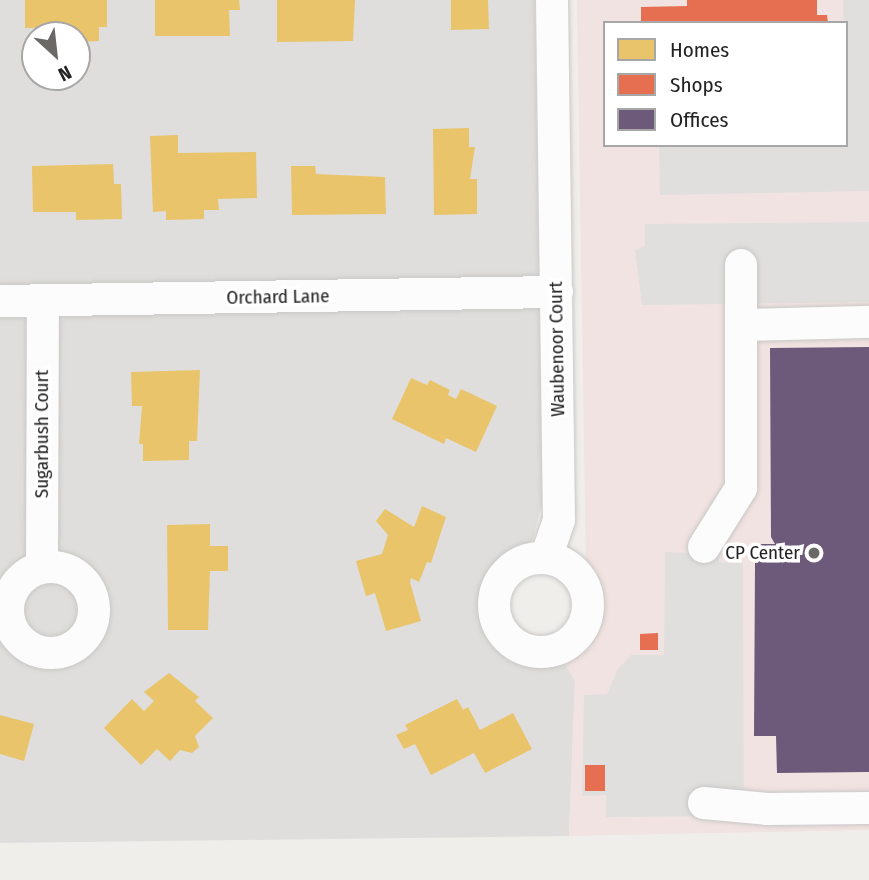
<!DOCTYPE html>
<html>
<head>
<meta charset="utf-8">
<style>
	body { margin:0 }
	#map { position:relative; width:869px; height:880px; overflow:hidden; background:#f0eeeb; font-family:"Fira Sans Condensed",sans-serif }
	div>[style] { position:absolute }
	.residential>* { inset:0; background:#dfdedc }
	.commercial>* { inset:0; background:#f1e3e1 }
	.parking>* { inset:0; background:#e0dfde }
	.homes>* { inset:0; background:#e9c46a }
	.shops>* { inset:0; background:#e76f51 }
	.offices>* { inset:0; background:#6d597a }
	.roads { filter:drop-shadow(0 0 2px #c9c8c7) drop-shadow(0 0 2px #c9c8c7) }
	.minor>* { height:32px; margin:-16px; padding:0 16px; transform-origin:16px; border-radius:16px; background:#fdfcfc }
	.minor>.ring { margin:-16px; padding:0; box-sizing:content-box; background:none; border:32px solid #fdfcfc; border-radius:50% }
	.dots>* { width:19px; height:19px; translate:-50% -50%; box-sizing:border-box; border:4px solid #fff; border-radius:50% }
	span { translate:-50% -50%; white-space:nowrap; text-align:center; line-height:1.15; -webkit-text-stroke:7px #fff; paint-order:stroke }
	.street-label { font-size:19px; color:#222 }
	.poi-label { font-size:19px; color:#222 }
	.right { translate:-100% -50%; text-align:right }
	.legend { position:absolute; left:603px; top:21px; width:245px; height:126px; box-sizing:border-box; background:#fff; border:2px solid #a7a7a7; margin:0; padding:9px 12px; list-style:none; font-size:21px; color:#222 }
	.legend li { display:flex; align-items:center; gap:14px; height:35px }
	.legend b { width:35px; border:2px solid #a7a7a7 }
	.north { position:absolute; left:21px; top:21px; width:70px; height:70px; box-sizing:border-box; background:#fff; border:2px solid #a7a7a7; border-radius:50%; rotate:153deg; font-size:19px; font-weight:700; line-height:28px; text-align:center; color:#222 }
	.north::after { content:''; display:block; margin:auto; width:24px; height:32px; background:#6a6968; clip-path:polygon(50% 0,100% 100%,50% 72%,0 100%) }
</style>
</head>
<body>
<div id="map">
	<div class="residential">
		<i style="clip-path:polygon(evenodd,0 0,535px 0,542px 503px,533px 539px,492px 574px,484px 586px,481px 605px,488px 633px,509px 658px,535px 667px,563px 660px,575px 681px,569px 836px,0 843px,0 0,35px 35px,77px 35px,77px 77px,35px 77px,35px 35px)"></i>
	</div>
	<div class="commercial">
		<i style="clip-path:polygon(evenodd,577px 0,869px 0,869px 830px,569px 836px,575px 681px,563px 660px,583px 647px,597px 616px,595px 590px,586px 571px,577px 0,605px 23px,846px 23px,846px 145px,605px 145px,605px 23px)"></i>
	</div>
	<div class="parking">
		<i style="clip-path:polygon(843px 0,869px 0,869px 191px,660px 195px,659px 145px,846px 145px)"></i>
		<i style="clip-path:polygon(869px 222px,869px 302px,642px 305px,635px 250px,645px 246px,645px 224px)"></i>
		<i style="clip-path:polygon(665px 552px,719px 554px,719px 562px,743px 563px,744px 816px,606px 817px,606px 795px,582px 796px,584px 695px,607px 694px,618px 669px,631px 655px,664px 655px)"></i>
	</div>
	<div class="homes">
		<i style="clip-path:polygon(25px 0,107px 0,107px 27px,99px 27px,99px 41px,77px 42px,70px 27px,25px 28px)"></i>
		<i style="clip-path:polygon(155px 0,239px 0,240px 10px,229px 10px,230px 36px,155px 36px)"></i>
		<i style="clip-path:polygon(277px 0,355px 0,353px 41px,277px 42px)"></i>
		<i style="clip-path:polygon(451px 0,488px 0,489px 29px,451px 30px)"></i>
		<i style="clip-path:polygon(469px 128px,469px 147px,475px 147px,470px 179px,477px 179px,477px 214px,434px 215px,433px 129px)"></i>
		<i style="clip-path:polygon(178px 135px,178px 153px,256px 152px,257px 198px,218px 199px,219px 210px,204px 210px,204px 219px,166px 220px,166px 211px,153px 212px,150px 136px)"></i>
		<i style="clip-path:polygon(113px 164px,114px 184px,121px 184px,122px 219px,76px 220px,76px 212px,33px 212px,32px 166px)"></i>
		<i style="clip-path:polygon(291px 166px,315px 166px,316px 174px,385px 177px,386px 214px,292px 215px)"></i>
		<i style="clip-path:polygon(200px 370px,197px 441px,189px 441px,189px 460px,143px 461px,143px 444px,139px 444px,142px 406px,132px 406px,131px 372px)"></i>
		<i style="clip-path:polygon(411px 378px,427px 385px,430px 380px,450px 390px,448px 395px,456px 399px,461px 389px,497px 406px,476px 452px,446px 438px,444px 444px,392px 419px)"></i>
		<i style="clip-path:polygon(422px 506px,446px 517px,431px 563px,427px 562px,419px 582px,411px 578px,410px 582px,421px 621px,386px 631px,375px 593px,366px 596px,356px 561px,382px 554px,388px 535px,376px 521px,385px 509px,414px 527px)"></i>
		<i style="clip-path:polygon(210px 524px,210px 546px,228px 546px,228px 571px,210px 571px,208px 630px,168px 630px,167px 525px)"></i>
		<i style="clip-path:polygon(169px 673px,199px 697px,195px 701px,213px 718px,195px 736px,199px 747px,192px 753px,180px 750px,170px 761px,157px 749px,141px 765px,104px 728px,132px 699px,144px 711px,154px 701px,144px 692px)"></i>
		<i style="clip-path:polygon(457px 699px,463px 710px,468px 707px,480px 730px,513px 713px,532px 749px,485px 773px,474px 753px,431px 775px,415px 744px,404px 749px,396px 735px,408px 730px,405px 725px)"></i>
		<i style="clip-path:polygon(0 715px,34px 724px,24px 761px,0 754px)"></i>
	</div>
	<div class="shops">
		<i style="clip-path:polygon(687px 0,817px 0,817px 15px,827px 15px,828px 23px,641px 23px,641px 7px,687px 6px)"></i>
		<i style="clip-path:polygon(658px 633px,658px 650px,640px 650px,640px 634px)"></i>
		<i style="clip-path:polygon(585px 765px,605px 765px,605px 791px,585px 791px)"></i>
	</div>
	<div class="offices">
		<i style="clip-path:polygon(869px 347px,869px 772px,777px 773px,776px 736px,754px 736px,755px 563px,758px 563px,759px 544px,775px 544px,771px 537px,770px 348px)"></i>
	</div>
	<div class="roads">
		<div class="minor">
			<i style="left:0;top:301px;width:557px;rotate:-0.93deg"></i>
			<i style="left:742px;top:325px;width:127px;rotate:-1.4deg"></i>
			<i style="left:704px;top:547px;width:70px;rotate:-57.9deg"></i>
			<i style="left:741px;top:488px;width:223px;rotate:-90deg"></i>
			<i style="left:546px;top:558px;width:40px;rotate:-71.1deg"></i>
			<i style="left:559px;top:520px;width:520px;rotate:-90.77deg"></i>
			<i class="ring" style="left:494px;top:558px;width:62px;height:62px"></i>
			<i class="ring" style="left:8px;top:567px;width:54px;height:54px"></i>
			<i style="left:42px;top:567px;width:267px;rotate:-89.8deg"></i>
			<i style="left:704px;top:803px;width:63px;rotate:5.4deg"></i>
			<i style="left:767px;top:809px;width:102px;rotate:-0.6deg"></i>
		</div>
	</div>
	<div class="dots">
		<i style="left:814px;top:553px;background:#6a6968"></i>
	</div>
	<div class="street-label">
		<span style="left:278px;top:297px;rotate:-1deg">Orchard Lane</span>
		<span style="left:557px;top:349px;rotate:-91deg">Waubenoor Court</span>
		<span style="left:42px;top:434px;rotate:-90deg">Sugarbush Court</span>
	</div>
	<div class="poi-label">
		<span class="right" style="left:800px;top:553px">CP Center</span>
	</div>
	<ul class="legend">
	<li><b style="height:19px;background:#e9c46a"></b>Homes</li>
	<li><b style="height:19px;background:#e76f51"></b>Shops</li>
	<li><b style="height:19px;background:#6d597a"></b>Offices</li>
	</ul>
	<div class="north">N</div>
</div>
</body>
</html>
